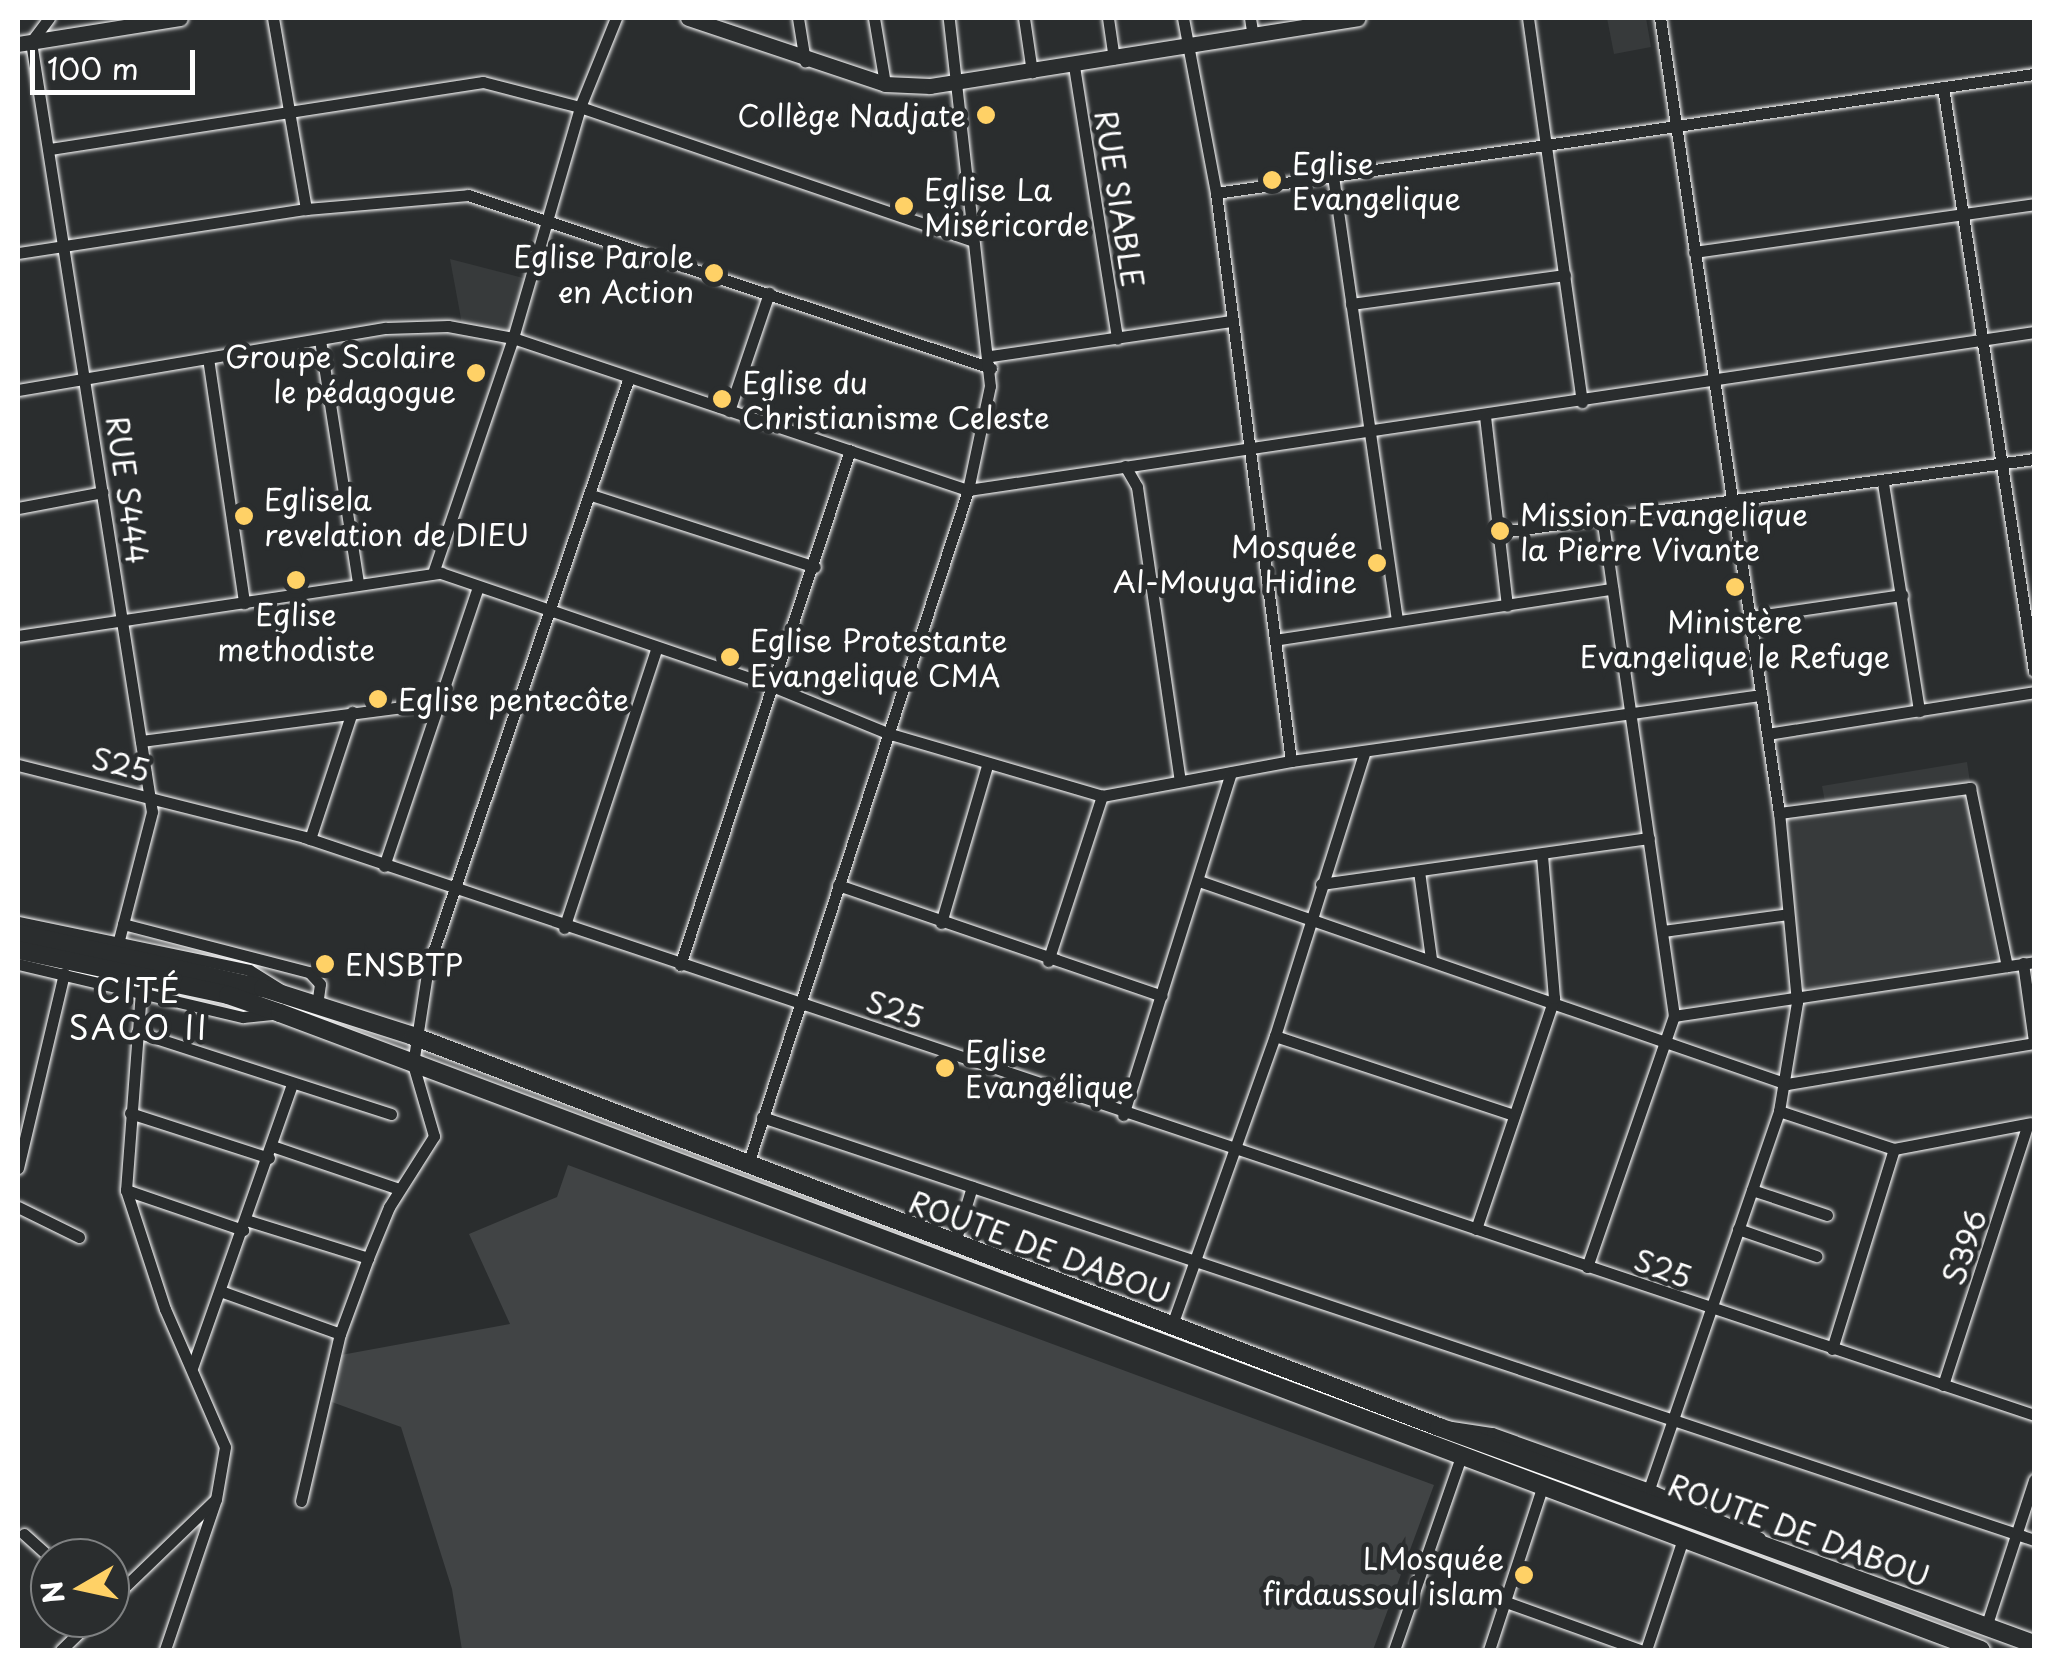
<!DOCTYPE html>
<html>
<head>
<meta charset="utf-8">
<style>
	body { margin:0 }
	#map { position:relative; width:2052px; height:1668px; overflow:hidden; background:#2a2d2e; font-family:"Playpen Sans",sans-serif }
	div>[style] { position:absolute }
	.built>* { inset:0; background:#373a3b }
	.green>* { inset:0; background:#414445 }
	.roads { filter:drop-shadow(0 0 2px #fff) drop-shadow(0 0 2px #fff) }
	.street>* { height:11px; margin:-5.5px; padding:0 5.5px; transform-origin:5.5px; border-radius:5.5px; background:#2a2d2e }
	.secondary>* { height:15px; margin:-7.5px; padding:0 7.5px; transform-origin:7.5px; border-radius:7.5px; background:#2a2d2e }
	.primary>* { height:18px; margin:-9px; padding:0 9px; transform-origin:9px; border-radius:9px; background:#2a2d2e }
	.dots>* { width:28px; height:28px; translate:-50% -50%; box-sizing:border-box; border:5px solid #2a2d2e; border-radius:50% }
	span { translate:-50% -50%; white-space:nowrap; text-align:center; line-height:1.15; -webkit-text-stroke:9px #2a2d2e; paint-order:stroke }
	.poi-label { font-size:30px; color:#fff }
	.right { translate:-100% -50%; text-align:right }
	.left { translate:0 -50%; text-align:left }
	.street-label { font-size:30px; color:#fff }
	.neighbourhood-label { font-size:32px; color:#fff; letter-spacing:2.5px }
	.frame { position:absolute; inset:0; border:20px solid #fff; pointer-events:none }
	.north { position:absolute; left:30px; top:1538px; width:100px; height:100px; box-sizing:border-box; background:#2a2d2e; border:2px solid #7f8182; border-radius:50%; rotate:261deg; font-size:28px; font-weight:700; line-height:40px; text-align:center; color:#fff }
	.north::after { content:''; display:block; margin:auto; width:35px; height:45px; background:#ffd166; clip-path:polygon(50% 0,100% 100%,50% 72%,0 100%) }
	.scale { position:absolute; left:30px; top:50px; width:165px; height:45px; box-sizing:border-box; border:5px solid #fff; border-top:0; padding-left:12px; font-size:30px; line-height:35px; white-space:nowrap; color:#fff; -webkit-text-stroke:8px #2a2d2e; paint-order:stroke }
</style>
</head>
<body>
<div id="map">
	<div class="built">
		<i style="clip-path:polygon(1607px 18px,1646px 18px,1651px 47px,1614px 54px)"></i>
		<i style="clip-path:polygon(450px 259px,527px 279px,510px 333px,462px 324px)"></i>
		<i style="clip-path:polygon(1967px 762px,1996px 958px,1803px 989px,1789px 924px,1783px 815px,1826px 807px,1822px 786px)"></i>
	</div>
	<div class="green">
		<i style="clip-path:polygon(568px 1165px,1434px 1485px,1373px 1650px,462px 1650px,452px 1589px,401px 1427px,329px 1401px,341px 1355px,510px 1324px,469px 1234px,557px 1197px)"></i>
	</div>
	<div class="roads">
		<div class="street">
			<i style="left:49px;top:18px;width:30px;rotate:127deg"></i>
			<i style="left:31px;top:42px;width:779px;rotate:81.07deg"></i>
			<i style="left:152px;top:812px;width:135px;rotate:104.5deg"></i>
			<i style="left:273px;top:18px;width:194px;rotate:80.2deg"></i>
			<i style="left:798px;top:18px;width:44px;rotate:80.8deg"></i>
			<i style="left:874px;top:18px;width:67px;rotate:80.5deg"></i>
			<i style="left:1024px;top:18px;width:55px;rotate:81.6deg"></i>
			<i style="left:1108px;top:18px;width:41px;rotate:81.7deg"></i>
			<i style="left:1183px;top:18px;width:178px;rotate:79.3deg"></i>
			<i style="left:1216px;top:193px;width:573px;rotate:82.48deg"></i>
			<i style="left:1250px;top:18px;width:18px;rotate:81deg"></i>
			<i style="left:1528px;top:18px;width:388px;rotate:82deg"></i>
			<i style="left:1074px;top:66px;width:276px;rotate:81deg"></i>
			<i style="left:1943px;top:87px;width:591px;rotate:81.14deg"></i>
			<i style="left:50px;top:149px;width:438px;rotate:-8.8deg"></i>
			<i style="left:483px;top:82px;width:100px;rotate:14.5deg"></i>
			<i style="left:580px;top:107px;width:412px;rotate:18.8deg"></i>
			<i style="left:1333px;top:176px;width:449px;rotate:81.8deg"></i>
			<i style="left:1216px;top:193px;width:827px;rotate:-8.28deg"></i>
			<i style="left:1694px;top:252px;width:343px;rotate:-8deg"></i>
			<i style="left:18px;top:253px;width:291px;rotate:-8.7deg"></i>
			<i style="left:306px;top:209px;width:163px;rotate:-4.9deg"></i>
			<i style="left:468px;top:195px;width:551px;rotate:18.3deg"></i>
			<i style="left:1351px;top:304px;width:216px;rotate:-7.7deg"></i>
			<i style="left:320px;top:340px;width:247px;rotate:81.1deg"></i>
			<i style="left:991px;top:356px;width:244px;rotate:-8.3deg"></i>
			<i style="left:208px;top:358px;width:248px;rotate:81.6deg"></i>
			<i style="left:18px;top:390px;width:373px;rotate:-9.6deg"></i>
			<i style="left:386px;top:328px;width:62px;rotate:-1.8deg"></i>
			<i style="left:448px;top:326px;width:66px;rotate:10.5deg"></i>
			<i style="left:513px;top:338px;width:480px;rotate:18.5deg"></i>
			<i style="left:968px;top:490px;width:1078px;rotate:-8.43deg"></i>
			<i style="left:729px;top:411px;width:125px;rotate:-71.3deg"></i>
			<i style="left:1485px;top:416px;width:191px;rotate:83.4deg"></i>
			<i style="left:1125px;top:466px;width:24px;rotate:60deg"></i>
			<i style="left:1137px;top:487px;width:296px;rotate:81.7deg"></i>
			<i style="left:1883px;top:483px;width:231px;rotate:81deg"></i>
			<i style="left:591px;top:495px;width:235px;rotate:17.8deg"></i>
			<i style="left:18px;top:508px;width:86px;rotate:-10.7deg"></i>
			<i style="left:1501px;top:532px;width:538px;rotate:-7.8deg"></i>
			<i style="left:433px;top:573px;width:248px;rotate:-71.2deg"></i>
			<i style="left:513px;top:338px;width:241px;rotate:-73.8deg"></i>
			<i style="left:580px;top:107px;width:96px;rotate:-68deg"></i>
			<i style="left:1751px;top:617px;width:153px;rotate:-8.3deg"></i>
			<i style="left:18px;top:636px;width:428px;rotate:-8.5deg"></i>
			<i style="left:441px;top:573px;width:350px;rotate:18.8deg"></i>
			<i style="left:772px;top:686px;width:124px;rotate:22.2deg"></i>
			<i style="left:887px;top:733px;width:224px;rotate:16.3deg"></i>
			<i style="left:1102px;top:796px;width:192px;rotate:-10.5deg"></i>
			<i style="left:1291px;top:761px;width:475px;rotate:-8deg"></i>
			<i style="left:1280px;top:639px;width:336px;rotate:-8.6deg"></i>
			<i style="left:1767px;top:734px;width:270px;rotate:-8.9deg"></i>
			<i style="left:141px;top:741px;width:305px;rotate:-7.4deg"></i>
			<i style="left:18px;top:765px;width:295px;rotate:14.1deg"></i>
			<i style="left:304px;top:837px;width:1824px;rotate:18.47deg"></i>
			<i style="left:1779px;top:813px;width:193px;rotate:-7.5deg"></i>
			<i style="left:1970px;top:788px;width:182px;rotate:78.3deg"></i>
			<i style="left:310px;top:839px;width:134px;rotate:-71.7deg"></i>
			<i style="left:384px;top:866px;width:294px;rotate:-71.4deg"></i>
			<i style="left:1419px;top:871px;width:89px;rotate:82.2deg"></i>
			<i style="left:1199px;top:881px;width:622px;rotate:19.05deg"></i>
			<i style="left:1787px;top:1084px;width:250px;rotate:-9.4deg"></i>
			<i style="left:1321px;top:884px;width:331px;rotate:-8deg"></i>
			<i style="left:838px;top:885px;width:342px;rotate:18.9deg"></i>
			<i style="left:18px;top:922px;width:236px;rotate:11.7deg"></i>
			<i style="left:249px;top:970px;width:44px;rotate:31.9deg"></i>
			<i style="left:941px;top:923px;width:164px;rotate:-73.7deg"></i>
			<i style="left:123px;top:924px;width:192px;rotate:14.5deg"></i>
			<i style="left:309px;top:972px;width:16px;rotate:47deg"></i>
			<i style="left:320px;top:984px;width:21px;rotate:98deg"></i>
			<i style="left:564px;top:928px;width:293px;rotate:-71.7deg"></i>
			<i style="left:1663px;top:931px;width:126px;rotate:-7.7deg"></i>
			<i style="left:1048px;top:961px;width:174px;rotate:-71.9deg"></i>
			<i style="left:2023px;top:963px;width:79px;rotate:82deg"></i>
			<i style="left:18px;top:964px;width:231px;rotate:13.3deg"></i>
			<i style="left:243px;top:1017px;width:29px;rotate:-6deg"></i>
			<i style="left:680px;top:965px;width:542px;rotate:-71.73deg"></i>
			<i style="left:141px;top:991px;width:200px;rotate:94.3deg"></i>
			<i style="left:126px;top:1190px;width:125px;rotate:71.9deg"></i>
			<i style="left:165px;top:1309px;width:150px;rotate:66.5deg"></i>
			<i style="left:225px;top:1447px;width:53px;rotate:99.8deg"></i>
			<i style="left:216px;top:1499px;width:159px;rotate:108.7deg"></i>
			<i style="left:1674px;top:1016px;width:364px;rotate:-8.5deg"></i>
			<i style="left:137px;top:1032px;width:267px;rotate:17.9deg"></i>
			<i style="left:1275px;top:1036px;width:249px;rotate:18.3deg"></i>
			<i style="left:1779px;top:1111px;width:121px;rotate:18.3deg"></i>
			<i style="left:1894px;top:1149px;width:139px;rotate:-10.7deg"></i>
			<i style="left:130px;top:1113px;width:146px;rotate:17.9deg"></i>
			<i style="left:1123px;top:1115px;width:359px;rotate:-72.5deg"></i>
			<i style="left:762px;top:1117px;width:1340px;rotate:18.39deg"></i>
			<i style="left:272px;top:1146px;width:134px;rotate:18.7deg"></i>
			<i style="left:748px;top:1164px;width:709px;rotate:-71.92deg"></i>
			<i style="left:968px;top:490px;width:106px;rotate:-78.1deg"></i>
			<i style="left:990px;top:386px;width:370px;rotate:-96.4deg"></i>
			<i style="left:18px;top:1168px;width:200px;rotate:-76.7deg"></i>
			<i style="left:126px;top:1190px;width:124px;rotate:18.9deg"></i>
			<i style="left:1752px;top:1190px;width:79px;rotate:18.4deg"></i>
			<i style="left:18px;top:1207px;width:68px;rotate:26.2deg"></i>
			<i style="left:246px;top:1220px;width:128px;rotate:17.3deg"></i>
			<i style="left:1476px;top:1229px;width:244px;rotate:-71.3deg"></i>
			<i style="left:1554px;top:998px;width:144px;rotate:-94.8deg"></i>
			<i style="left:1738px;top:1229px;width:83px;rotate:19.1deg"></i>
			<i style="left:954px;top:1245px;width:61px;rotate:-72.8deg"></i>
			<i style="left:1587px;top:1267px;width:266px;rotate:-70.9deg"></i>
			<i style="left:1674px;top:1016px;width:499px;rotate:-98.2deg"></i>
			<i style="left:223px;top:1292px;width:124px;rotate:19.7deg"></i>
			<i style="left:1172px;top:1325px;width:307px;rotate:-70.4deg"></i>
			<i style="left:1275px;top:1036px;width:297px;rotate:-72.5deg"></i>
			<i style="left:1832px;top:1349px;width:209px;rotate:-72.8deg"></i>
			<i style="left:192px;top:1368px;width:301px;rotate:-70.6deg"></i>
			<i style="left:1943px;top:1385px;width:274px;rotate:-72deg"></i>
			<i style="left:1445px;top:1426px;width:48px;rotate:8.5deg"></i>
			<i style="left:1492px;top:1433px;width:167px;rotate:19.6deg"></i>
			<i style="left:1649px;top:1489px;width:121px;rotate:23.8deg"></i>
			<i style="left:1649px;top:1489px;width:400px;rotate:-71deg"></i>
			<i style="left:1779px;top:1111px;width:110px;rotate:-80.6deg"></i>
			<i style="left:1797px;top:1002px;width:190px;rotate:-95.4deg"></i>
			<i style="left:1779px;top:813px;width:804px;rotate:-98.51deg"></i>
			<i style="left:301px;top:1501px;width:171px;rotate:-76.9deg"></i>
			<i style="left:340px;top:1334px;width:81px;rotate:-69.8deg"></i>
			<i style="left:368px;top:1258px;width:55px;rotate:-67.6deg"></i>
			<i style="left:389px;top:1207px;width:84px;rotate:-57.6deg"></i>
			<i style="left:434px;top:1136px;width:75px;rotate:-106.3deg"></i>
			<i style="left:413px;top:1064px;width:98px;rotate:-81.2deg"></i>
			<i style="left:428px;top:967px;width:623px;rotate:-71.19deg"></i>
			<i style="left:24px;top:1534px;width:36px;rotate:42deg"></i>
			<i style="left:110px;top:1601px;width:146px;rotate:-43.9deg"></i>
			<i style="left:1506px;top:1602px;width:142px;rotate:19.7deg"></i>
			<i style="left:1986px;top:1627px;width:155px;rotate:-71.9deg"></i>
			<i style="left:61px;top:1650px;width:46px;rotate:-44.1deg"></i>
			<i style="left:1394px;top:1650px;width:204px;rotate:-70.9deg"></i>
			<i style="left:1489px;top:1650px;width:174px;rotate:-71.9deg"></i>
			<i style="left:1646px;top:1650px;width:117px;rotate:-71.6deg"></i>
		</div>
		<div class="secondary">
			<i style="left:688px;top:18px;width:208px;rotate:18.5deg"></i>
			<i style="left:885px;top:84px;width:45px;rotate:2.5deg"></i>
			<i style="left:930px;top:86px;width:433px;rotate:-9deg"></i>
			<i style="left:18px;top:44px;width:164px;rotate:-9.1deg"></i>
		</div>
		<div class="primary">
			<i style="left:18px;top:933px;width:251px;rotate:12.7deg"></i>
			<i style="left:263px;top:988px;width:157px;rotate:17.7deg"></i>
			<i style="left:413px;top:1036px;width:1098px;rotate:20.86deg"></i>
			<i style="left:1439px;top:1427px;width:633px;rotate:20.04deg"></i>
			<i style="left:18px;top:950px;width:215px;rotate:12.1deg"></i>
			<i style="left:228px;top:995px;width:55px;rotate:19.1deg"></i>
			<i style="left:280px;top:1013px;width:1816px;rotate:20.53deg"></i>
		</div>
	</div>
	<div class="dots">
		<i style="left:986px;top:115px;background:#ffd166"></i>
		<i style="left:1272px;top:180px;background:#ffd166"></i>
		<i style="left:904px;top:206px;background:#ffd166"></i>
		<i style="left:714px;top:273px;background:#ffd166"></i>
		<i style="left:476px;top:373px;background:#ffd166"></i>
		<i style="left:722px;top:399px;background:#ffd166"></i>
		<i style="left:244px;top:516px;background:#ffd166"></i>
		<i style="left:1500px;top:531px;background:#ffd166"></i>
		<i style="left:1377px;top:563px;background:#ffd166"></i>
		<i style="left:296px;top:580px;background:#ffd166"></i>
		<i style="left:1735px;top:587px;background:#ffd166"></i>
		<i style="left:730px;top:657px;background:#ffd166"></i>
		<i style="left:378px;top:699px;background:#ffd166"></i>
		<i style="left:325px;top:964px;background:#ffd166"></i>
		<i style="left:945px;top:1068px;background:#ffd166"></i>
		<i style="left:1524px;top:1575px;background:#ffd166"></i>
	</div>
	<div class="poi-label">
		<span class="right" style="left:966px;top:115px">Collège Nadjate</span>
		<span class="left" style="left:1292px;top:180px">Eglise<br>Evangelique</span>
		<span class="left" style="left:924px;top:206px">Eglise La<br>Miséricorde</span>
		<span class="right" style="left:694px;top:273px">Eglise Parole<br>en Action</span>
		<span class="right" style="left:456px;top:373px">Groupe Scolaire<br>le pédagogue</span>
		<span class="left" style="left:742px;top:399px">Eglise du<br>Christianisme Celeste</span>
		<span class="left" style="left:264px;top:516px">Eglisela<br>revelation de DIEU</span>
		<span class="left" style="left:1520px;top:531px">Mission Evangelique<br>la Pierre Vivante</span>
		<span class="right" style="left:1357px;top:563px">Mosquée<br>Al-Mouya Hidine</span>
		<span style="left:296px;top:631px">Eglise<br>methodiste</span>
		<span style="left:1735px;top:638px">Ministère<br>Evangelique le Refuge</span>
		<span class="left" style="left:750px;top:657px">Eglise Protestante<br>Evangelique CMA</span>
		<span class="left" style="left:398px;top:699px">Eglise pentecôte</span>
		<span class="left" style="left:345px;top:964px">ENSBTP</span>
		<span class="left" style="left:965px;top:1068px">Eglise<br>Evangélique</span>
		<span class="right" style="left:1504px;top:1575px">LMosquée<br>firdaussoul islam</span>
	</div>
	<div class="street-label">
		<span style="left:1120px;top:199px;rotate:81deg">RUE SIABLE</span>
		<span style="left:128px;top:490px;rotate:82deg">RUE S444</span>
		<span style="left:121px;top:764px;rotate:14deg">S25</span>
		<span style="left:895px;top:1009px;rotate:19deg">S25</span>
		<span style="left:1040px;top:1247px;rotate:20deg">ROUTE DE DABOU</span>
		<span style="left:1964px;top:1247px;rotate:-71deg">S396</span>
		<span style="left:1663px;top:1268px;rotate:20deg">S25</span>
		<span style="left:1799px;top:1530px;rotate:20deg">ROUTE DE DABOU</span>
	</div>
	<div class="neighbourhood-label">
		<span style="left:139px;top:1009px">CITÉ<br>SACO II</span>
	</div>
	<div class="frame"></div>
	<div class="north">N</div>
	<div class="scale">100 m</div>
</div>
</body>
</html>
